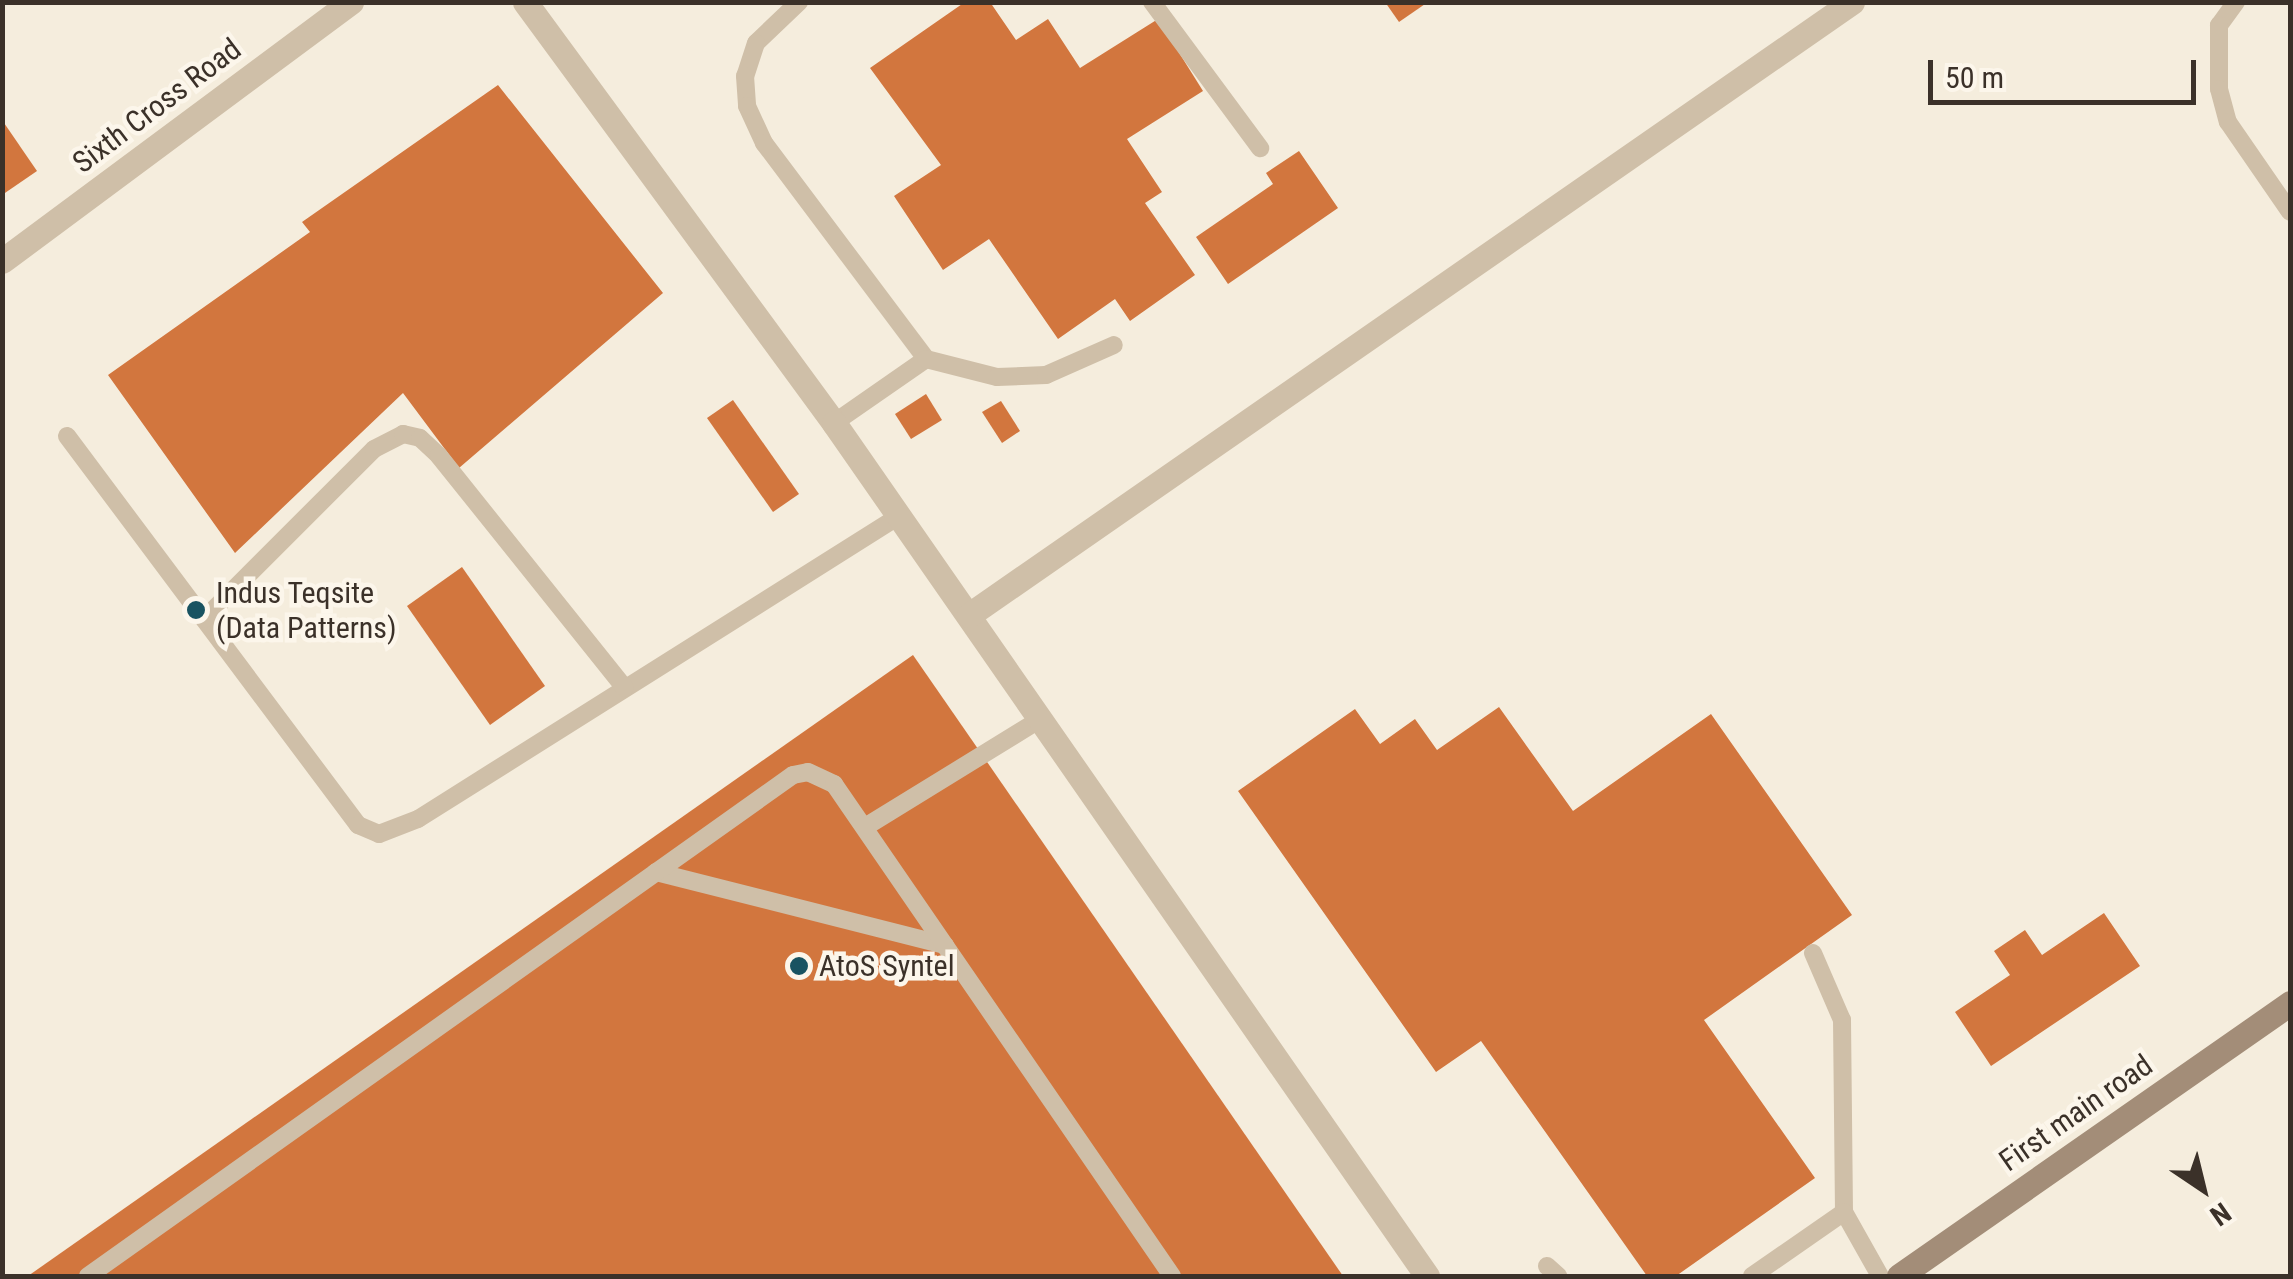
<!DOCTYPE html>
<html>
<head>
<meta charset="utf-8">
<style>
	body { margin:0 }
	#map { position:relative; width:2293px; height:1279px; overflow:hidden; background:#f5eddd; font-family:"Roboto Condensed",sans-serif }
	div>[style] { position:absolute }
	.building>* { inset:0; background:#d2763e }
	.lane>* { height:18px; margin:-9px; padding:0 9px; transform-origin:9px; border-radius:9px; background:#cfbfa8 }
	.street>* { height:25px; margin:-12.5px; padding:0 12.5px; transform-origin:12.5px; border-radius:12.5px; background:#cfbfa8 }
	.secondary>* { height:25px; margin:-12.5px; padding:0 12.5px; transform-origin:12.5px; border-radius:12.5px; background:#a38d78 }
	.dots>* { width:28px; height:28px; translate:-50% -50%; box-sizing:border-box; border:5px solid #fcf6eb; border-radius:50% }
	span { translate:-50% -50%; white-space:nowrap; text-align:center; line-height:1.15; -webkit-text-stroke:9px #fcf6eb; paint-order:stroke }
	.street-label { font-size:30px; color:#3b3129 }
	.poi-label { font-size:30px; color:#3b3129 }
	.left { translate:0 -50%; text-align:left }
	.frame { position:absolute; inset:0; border:5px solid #3b3129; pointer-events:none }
	.north { position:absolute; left:2153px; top:1139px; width:100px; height:100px; -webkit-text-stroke:8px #fcf6eb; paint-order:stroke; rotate:145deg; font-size:28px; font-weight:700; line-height:40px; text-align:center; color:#3b3129 }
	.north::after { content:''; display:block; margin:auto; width:35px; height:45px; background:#3b3129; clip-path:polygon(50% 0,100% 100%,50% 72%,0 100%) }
	.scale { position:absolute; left:1928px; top:60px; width:268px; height:45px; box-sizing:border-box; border:5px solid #3b3129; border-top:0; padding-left:12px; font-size:30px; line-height:35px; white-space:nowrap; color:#3b3129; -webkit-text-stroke:8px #fcf6eb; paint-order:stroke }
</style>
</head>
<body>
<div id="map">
	<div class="building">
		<i style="clip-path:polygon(965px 2px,990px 2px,1016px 40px,1048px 19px,1080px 68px,1158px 19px,1203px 91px,1127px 139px,1162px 192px,1145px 203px,1195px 275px,1130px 321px,1115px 299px,1058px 339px,989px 239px,943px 270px,894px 196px,941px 165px,870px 68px)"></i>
		<i style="clip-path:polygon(1385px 2px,1428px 2px,1399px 22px)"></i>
		<i style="clip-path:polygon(498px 85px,663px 293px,459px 468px,403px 393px,235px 553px,108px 375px,310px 232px,302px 222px)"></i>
		<i style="clip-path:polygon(2px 120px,37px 171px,2px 195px)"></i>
		<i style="clip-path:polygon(1299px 151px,1338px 208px,1228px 284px,1196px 237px,1273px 184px,1266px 173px)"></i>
		<i style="clip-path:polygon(926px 394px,942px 420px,911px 439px,895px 414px)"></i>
		<i style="clip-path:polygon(733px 400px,799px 494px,773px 512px,707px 418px)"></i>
		<i style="clip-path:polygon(1001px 401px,1020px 431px,1002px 443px,982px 412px)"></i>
		<i style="clip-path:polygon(462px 567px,545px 686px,490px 725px,407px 606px)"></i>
		<i style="clip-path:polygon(913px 655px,1343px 1276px,28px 1276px)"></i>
		<i style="clip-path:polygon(1499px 707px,1573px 811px,1711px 714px,1852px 915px,1704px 1020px,1815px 1178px,1676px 1276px,1647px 1276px,1481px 1041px,1436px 1072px,1238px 791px,1355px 709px,1380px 744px,1415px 719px,1437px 750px)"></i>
		<i style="clip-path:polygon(2104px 913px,2140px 966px,1991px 1066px,1955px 1012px,2010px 975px,1994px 951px,2025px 930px,2042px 955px)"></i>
	</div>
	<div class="lane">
		<i style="left:799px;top:2px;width:59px;rotate:136.4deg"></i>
		<i style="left:756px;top:43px;width:35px;rotate:108deg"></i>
		<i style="left:745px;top:76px;width:30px;rotate:86deg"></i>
		<i style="left:747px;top:106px;width:41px;rotate:65.3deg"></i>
		<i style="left:764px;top:143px;width:270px;rotate:53.1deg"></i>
		<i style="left:926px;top:359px;width:112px;rotate:145.2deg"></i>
		<i style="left:1152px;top:2px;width:182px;rotate:53.5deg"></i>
		<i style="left:2236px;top:2px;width:29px;rotate:126deg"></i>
		<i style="left:2219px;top:25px;width:64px;rotate:90deg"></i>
		<i style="left:2219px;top:89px;width:34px;rotate:75deg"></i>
		<i style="left:2228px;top:122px;width:109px;rotate:55.4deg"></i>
		<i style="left:926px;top:359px;width:73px;rotate:14.2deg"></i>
		<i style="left:997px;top:377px;width:49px;rotate:-2.3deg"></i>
		<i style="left:1046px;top:375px;width:74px;rotate:-23.8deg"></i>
		<i style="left:67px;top:436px;width:486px;rotate:53.2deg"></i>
		<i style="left:358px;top:825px;width:23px;rotate:23deg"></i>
		<i style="left:379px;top:834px;width:42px;rotate:-21deg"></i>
		<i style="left:418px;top:819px;width:568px;rotate:-32.21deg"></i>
		<i style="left:204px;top:619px;width:240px;rotate:-45deg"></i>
		<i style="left:374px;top:449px;width:33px;rotate:-27deg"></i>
		<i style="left:403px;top:434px;width:17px;rotate:13deg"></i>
		<i style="left:420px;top:438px;width:26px;rotate:43deg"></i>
		<i style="left:439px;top:456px;width:297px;rotate:51.3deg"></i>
		<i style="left:865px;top:827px;width:202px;rotate:-31.6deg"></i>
		<i style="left:656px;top:872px;width:298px;rotate:14.2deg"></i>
		<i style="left:1813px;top:953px;width:73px;rotate:66.6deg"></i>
		<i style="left:1842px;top:1020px;width:192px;rotate:89.4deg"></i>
		<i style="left:1844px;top:1212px;width:73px;rotate:60.6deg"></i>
		<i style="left:1547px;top:1266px;width:15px;rotate:42deg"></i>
		<i style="left:88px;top:1276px;width:865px;rotate:-35.4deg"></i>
		<i style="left:793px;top:775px;width:15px;rotate:-11deg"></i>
		<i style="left:808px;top:772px;width:29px;rotate:25deg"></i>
		<i style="left:834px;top:784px;width:597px;rotate:55.51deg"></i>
		<i style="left:1752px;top:1276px;width:112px;rotate:-34.8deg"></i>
	</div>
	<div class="street">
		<i style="left:525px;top:2px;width:522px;rotate:53.72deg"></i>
		<i style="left:834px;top:423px;width:1039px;rotate:55.19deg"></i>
		<i style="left:2px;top:261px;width:435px;rotate:-36.6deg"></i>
		<i style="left:969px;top:615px;width:1075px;rotate:-34.77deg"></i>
	</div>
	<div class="secondary">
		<i style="left:1899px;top:1276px;width:477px;rotate:-34.9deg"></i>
	</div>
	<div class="dots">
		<i style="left:196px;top:610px;background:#195361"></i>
		<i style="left:799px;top:966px;background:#195361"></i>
	</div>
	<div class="street-label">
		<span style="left:157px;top:106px;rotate:-37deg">Sixth Cross Road</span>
		<span style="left:2076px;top:1113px;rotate:-35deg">First main road</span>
	</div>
	<div class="poi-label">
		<span class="left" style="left:216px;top:610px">Indus Teqsite<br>(Data Patterns)</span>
		<span class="left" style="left:819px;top:966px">AtoS Syntel</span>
	</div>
	<div class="frame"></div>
	<div class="north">N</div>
	<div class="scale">50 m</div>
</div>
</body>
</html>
